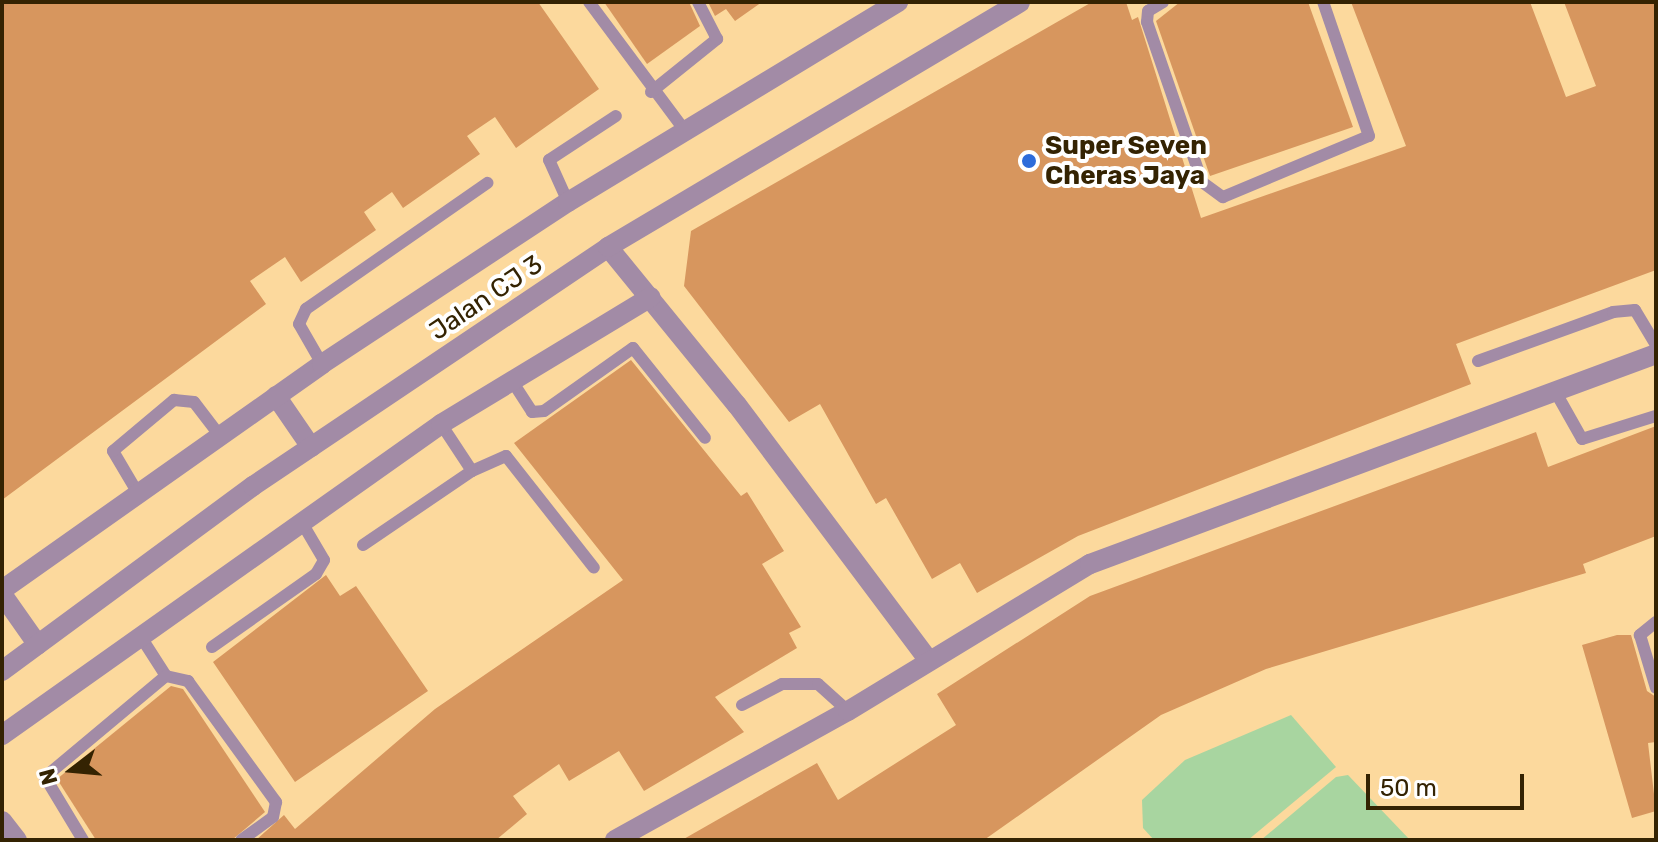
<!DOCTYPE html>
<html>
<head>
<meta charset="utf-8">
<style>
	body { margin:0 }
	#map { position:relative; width:1658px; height:842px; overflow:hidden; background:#fcd99d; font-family:Rubik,sans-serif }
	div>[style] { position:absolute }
	.water>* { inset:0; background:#a8d5a0 }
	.building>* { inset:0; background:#d7965e }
	.service>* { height:12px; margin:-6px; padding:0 6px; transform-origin:6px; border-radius:6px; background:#a28ba6 }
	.minor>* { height:20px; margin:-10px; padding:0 10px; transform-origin:10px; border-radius:10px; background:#a28ba6 }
	.tertiary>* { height:20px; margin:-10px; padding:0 10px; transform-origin:10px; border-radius:10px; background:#a28ba6 }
	.dots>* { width:22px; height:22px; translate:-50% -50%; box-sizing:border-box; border:4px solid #fff; border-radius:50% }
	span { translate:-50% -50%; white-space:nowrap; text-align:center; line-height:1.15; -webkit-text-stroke:8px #fff; paint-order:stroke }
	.poi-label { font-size:26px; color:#342302; font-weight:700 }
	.left { translate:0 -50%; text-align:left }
	.street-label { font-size:26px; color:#342302 }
	.frame { position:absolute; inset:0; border:4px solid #342302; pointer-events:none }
	.north { position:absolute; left:32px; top:730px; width:80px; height:80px; -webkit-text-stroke:6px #fff; paint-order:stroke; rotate:254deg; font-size:22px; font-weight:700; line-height:32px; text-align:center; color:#342302 }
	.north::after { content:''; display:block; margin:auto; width:28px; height:36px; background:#342302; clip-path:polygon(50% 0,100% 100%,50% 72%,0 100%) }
	.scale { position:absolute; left:1366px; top:774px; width:158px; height:36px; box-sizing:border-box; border:4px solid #342302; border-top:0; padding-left:10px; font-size:24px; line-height:28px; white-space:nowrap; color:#342302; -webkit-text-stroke:6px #fff; paint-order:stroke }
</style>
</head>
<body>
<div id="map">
	<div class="water">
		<i style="clip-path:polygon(1291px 715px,1336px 767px,1248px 840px,1154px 840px,1143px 828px,1142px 800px,1185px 760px)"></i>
		<i style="clip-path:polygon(1348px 775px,1410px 840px,1261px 840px,1336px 777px)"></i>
	</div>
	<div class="building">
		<i style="clip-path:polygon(2px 2px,538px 2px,599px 89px,516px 148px,495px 117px,467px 136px,480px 154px,403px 208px,392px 192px,364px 212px,376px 230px,301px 282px,285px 257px,250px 281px,266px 304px,2px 500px)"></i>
		<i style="clip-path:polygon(604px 2px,689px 2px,700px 26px,647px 64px)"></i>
		<i style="clip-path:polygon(708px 2px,762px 2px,735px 21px,726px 9px,715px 16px)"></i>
		<i style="clip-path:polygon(1092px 2px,1126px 2px,1132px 20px,1138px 17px,1201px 218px,1406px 146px,1351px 2px,1530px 2px,1566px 97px,1596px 86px,1564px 2px,1656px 2px,1656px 270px,1456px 344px,1471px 384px,1078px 536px,977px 593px,960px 563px,932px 579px,886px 498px,876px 504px,820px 404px,789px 422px,684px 286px,691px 231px)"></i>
		<i style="clip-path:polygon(1180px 2px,1308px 2px,1353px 127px,1210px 176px,1156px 21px)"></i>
		<i style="clip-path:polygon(631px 360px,741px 496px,747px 492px,784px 551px,762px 564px,801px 627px,789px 633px,797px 648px,715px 697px,744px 732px,644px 791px,619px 751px,569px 781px,559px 764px,513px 796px,527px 814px,496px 840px,256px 840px,284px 815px,295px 829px,435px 709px,623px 580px,514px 443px)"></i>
		<i style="clip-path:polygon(1656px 426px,1656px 536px,1583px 564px,1586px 573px,1266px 669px,1161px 715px,984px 840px,682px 840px,817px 763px,838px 800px,956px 725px,937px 694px,1090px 596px,1536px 432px,1548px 467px)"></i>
		<i style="clip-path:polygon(326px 575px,340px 596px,356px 586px,428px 691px,295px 782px,213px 662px)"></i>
		<i style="clip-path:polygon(1617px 635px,1631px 635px,1647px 691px,1656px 697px,1656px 742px,1648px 743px,1656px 811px,1632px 818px,1582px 645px)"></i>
		<i style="clip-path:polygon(171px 686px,183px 689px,265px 812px,232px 840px,96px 840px,57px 779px)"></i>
	</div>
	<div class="service">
		<i style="left:589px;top:2px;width:162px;rotate:53.3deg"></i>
		<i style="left:1163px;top:2px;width:17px;rotate:149deg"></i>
		<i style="left:1148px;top:11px;width:11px;rotate:95deg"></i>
		<i style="left:1147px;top:22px;width:169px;rotate:71deg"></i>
		<i style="left:1202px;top:182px;width:26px;rotate:36deg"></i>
		<i style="left:1223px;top:197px;width:158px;rotate:-22.7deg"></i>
		<i style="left:1369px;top:136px;width:142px;rotate:-108.9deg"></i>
		<i style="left:651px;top:92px;width:85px;rotate:-38.8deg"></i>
		<i style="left:717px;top:39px;width:42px;rotate:-117.2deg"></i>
		<i style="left:568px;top:202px;width:46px;rotate:-114.3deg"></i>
		<i style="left:549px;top:160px;width:80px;rotate:-33.3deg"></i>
		<i style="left:1478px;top:361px;width:144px;rotate:-19.9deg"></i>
		<i style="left:1613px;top:312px;width:22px;rotate:-5deg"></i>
		<i style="left:1635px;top:310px;width:41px;rotate:59deg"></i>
		<i style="left:322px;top:364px;width:46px;rotate:-119.9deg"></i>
		<i style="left:299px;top:324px;width:17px;rotate:-65deg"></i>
		<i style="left:306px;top:309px;width:221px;rotate:-34.8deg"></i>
		<i style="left:512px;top:381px;width:37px;rotate:57deg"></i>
		<i style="left:532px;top:412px;width:12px;rotate:-5deg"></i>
		<i style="left:544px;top:411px;width:109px;rotate:-35.3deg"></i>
		<i style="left:633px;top:348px;width:115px;rotate:51.3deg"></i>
		<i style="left:1555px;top:391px;width:55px;rotate:60.6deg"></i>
		<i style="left:1582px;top:439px;width:77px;rotate:-17.3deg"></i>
		<i style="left:472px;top:471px;width:37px;rotate:-24deg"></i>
		<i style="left:506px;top:456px;width:142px;rotate:51.8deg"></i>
		<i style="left:139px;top:495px;width:51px;rotate:-120.6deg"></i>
		<i style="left:113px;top:451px;width:80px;rotate:-39.9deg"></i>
		<i style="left:174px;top:400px;width:20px;rotate:6deg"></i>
		<i style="left:194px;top:402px;width:43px;rotate:52.6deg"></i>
		<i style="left:363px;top:545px;width:132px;rotate:-34.2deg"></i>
		<i style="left:472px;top:471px;width:56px;rotate:-123.4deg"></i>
		<i style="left:1656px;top:622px;width:21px;rotate:141deg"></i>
		<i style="left:1640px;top:635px;width:55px;rotate:73.2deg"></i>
		<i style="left:141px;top:637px;width:46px;rotate:57.3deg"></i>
		<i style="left:166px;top:676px;width:23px;rotate:13deg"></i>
		<i style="left:188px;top:681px;width:150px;rotate:54deg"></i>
		<i style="left:276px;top:802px;width:15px;rotate:101deg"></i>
		<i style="left:273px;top:817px;width:39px;rotate:144deg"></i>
		<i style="left:212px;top:647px;width:127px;rotate:-35.1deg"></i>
		<i style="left:316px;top:574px;width:16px;rotate:-60deg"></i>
		<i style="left:324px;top:560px;width:45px;rotate:-120.5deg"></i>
		<i style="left:742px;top:705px;width:45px;rotate:-27.7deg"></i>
		<i style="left:782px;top:684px;width:36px"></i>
		<i style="left:818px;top:684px;width:40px;rotate:42deg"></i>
		<i style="left:83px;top:840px;width:74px;rotate:-121.1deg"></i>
		<i style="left:45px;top:777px;width:158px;rotate:-39.9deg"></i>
	</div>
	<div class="minor">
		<i style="left:608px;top:247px;width:204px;rotate:50.8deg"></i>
		<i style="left:737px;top:405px;width:320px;rotate:53.1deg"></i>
		<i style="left:2px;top:594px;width:62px;rotate:54.8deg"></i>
		<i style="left:2px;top:735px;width:538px;rotate:-35.31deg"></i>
		<i style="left:441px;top:424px;width:245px;rotate:-31.2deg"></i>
		<i style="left:2px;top:821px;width:24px;rotate:52deg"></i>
		<i style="left:615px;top:840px;width:266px;rotate:-29deg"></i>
		<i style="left:848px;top:711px;width:283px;rotate:-31.3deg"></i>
		<i style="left:1090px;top:564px;width:604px;rotate:-20.36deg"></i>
	</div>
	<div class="tertiary">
		<i style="left:276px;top:396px;width:62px;rotate:55.5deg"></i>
		<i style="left:2px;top:590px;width:392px;rotate:-35.2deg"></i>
		<i style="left:322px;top:364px;width:295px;rotate:-33.4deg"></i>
		<i style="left:568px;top:202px;width:386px;rotate:-31.2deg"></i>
		<i style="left:2px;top:671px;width:312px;rotate:-36.4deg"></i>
		<i style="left:253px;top:486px;width:428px;rotate:-33.9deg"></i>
		<i style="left:608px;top:247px;width:479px;rotate:-30.7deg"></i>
	</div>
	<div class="dots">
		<i style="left:1029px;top:161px;background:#2e6cda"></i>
	</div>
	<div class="poi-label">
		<span class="left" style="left:1045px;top:161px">Super Seven<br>Cheras Jaya</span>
	</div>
	<div class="street-label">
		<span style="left:486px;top:298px;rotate:-34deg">Jalan CJ 3</span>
	</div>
	<div class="frame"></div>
	<div class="north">N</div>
	<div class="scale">50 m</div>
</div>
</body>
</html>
